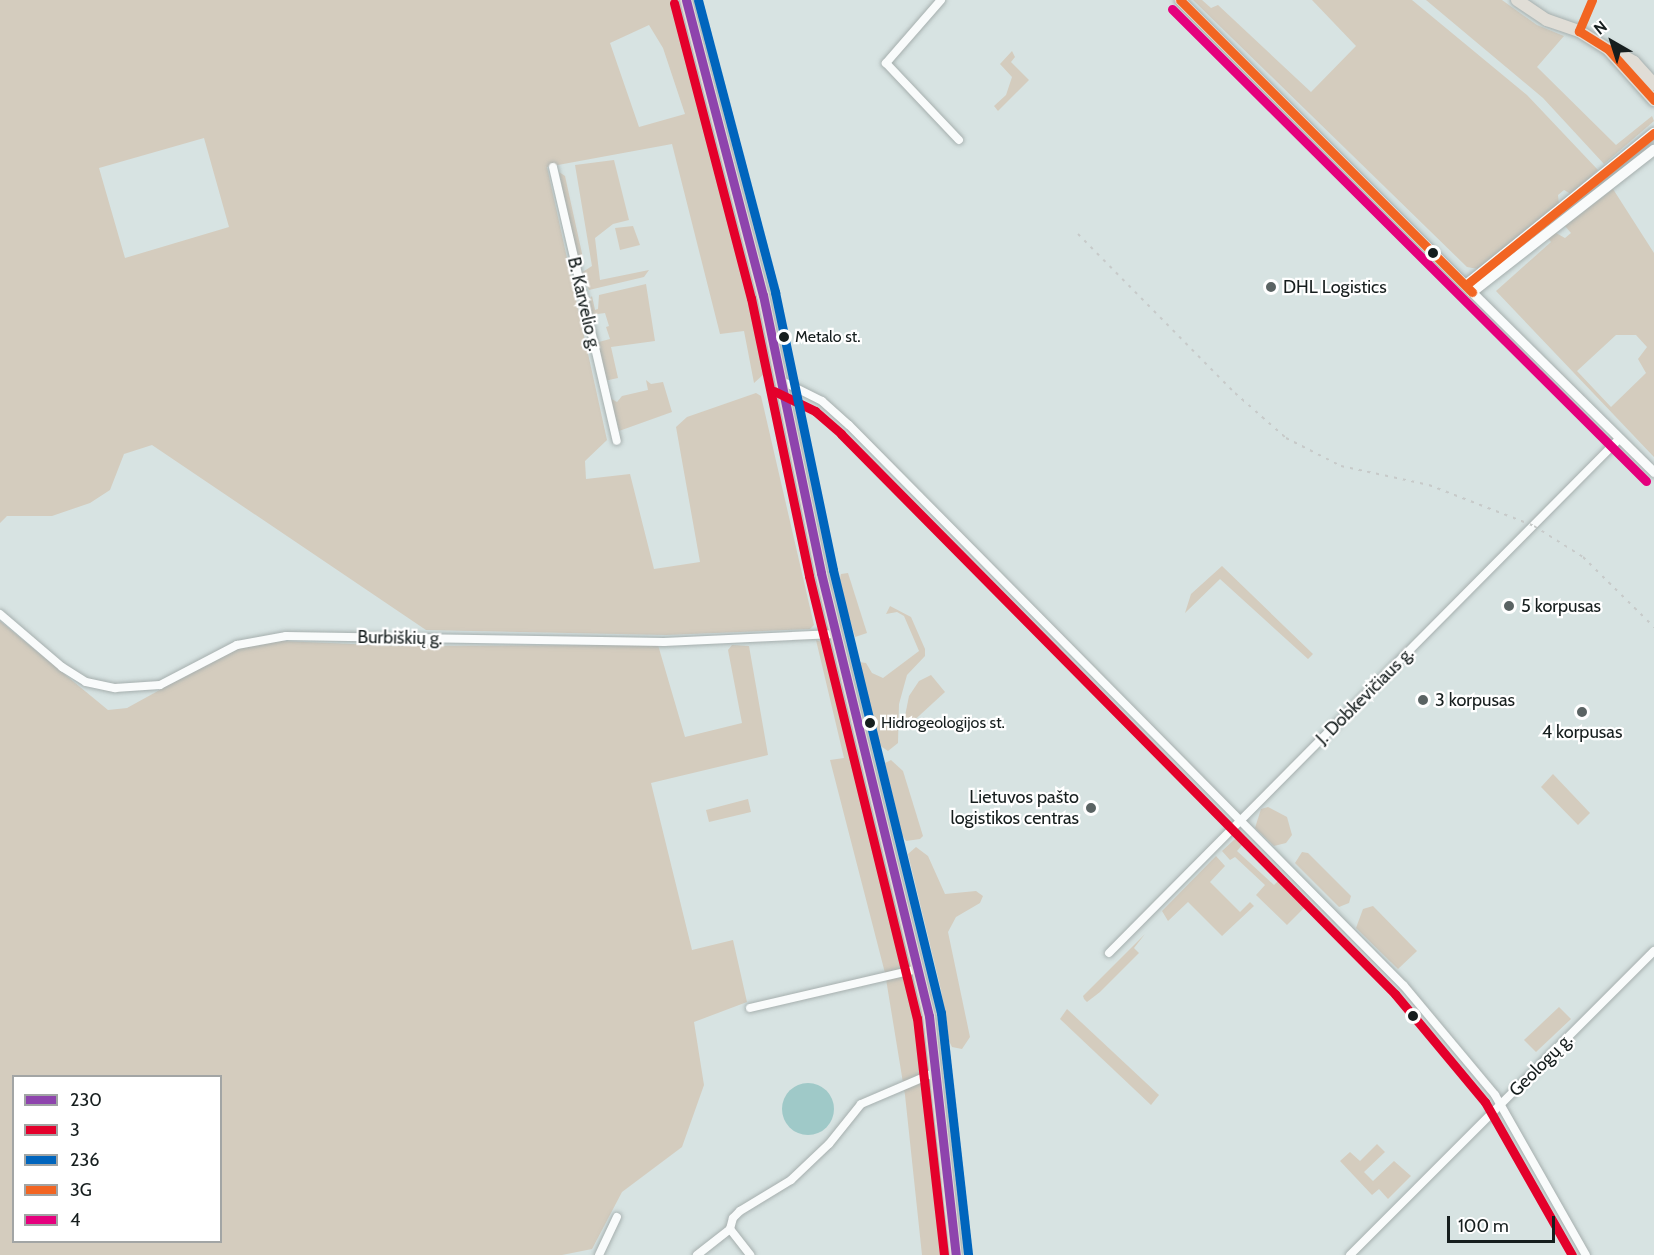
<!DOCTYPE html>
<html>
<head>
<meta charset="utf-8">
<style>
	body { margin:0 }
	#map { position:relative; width:1654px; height:1255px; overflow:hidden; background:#d7e3e2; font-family:Cabin,sans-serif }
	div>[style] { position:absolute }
	.green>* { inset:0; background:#d4ccbe }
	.water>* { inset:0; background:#9fc9c8 }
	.round { border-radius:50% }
	.roads { filter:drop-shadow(0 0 2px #a6afae) drop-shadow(0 0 2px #a6afae) }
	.minor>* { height:8px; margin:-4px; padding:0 4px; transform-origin:4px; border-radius:4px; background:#f9fbfb }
	.tertiary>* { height:9px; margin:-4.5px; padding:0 4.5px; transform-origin:4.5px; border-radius:4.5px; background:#f9fbfb }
	.secondary>* { height:10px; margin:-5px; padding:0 5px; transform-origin:5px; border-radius:5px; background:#f9fbfb }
	.primary>* { height:12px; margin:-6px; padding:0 6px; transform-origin:6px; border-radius:6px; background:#e0ddd6 }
	.rail>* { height:2px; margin-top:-1px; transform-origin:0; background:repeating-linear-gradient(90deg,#c7cac9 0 3px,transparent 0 9px) }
	.bus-1>* { height:9px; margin:-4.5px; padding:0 4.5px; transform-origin:4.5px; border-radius:4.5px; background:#8e44ad }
	.bus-2>* { height:9px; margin:-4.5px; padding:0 4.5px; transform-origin:4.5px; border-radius:4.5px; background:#e4002b }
	.bus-3>* { height:9px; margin:-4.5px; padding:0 4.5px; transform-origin:4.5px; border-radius:4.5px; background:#0065bd }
	.bus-4>* { height:9px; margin:-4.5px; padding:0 4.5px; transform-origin:4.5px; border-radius:4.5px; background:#f26522 }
	.bus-5>* { height:9px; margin:-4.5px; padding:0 4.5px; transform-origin:4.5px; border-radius:4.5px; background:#e5007d }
	.dots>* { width:16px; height:16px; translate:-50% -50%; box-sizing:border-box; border:3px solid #fff; border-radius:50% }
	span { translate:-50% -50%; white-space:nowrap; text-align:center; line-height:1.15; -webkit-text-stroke:4.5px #fff; paint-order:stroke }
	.bus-label { font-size:16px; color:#161e1e }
	.left { translate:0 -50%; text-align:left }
	.poi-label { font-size:18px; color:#161e1e }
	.right { translate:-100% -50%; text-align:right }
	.street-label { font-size:18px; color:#161e1e }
	.legend { position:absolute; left:12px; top:1075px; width:210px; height:168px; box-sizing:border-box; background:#fff; border:2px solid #a2a5a5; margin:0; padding:8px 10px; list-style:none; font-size:18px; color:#161e1e }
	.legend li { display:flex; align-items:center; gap:12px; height:30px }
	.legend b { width:30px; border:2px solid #a2a5a5 }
	.north { position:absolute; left:1582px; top:12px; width:60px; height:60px; -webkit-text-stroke:4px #fff; paint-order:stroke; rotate:321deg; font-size:16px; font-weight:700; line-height:24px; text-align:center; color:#161e1e }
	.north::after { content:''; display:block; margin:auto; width:21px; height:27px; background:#161e1e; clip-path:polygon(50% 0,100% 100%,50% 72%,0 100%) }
	.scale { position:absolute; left:1447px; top:1216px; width:108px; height:27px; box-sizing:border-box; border:3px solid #161e1e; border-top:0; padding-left:8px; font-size:18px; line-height:21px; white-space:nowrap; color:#161e1e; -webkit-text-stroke:4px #fff; paint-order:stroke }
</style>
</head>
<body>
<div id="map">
	<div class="green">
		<i style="clip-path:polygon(evenodd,0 0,672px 0,733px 217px,764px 374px,754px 383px,744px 331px,720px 334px,672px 144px,547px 167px,607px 440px,585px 461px,586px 479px,630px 474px,654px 569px,700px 562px,676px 427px,687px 417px,756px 393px,761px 396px,814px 625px,810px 629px,666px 635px,426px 630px,152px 445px,124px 454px,110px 490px,90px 503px,52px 516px,7px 516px,0 523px,0 0,649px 25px,663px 48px,685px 114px,639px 127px,610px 43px,649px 25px,0 0,204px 138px,229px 227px,125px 258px,99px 168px,204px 138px)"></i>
		<i style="clip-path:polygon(1193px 0,1202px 0,1211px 8px,1218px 5px,1311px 92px,1356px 46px,1312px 0,1412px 0,1527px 95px,1598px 170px,1571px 194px,1564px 190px,1558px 195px,1559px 204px,1478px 269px,1467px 267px)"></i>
		<i style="clip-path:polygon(1426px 0,1502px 0,1537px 25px,1564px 36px,1537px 67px,1616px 145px,1652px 116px,1654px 121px,1604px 164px,1543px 98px)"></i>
		<i style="clip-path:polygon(1012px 51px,1015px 57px,1011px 62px,1029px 80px,998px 111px,994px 106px,1006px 95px,1012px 77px,1000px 64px)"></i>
		<i style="clip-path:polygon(614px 160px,629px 220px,613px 224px,595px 238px,600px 280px,649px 270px,644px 277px,589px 290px,581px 273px,592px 266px,575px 165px)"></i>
		<i style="clip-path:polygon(559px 172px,565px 176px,583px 258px,578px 263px)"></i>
		<i style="clip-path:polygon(evenodd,1613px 189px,1654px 253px,1654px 457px,1496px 291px,1551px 242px,1548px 238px,1556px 233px,1565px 238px,1571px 233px,1565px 226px,1613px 189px,1616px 335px,1636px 335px,1647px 347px,1638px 359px,1646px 373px,1611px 407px,1577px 371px,1616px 335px)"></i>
		<i style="clip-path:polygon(633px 226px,640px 245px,620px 250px,615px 228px)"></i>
		<i style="clip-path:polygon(646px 284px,655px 341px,611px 347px,618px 378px,604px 381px,595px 343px,610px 339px,606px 327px,609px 326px,605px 313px,590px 315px,587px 302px,592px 296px,595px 310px,598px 309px,599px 295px)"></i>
		<i style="clip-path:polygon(646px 380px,651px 384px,663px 382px,672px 412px,619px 431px,610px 398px,617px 402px,622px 396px,648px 390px)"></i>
		<i style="clip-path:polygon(1222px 566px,1313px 654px,1308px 659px,1220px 579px,1185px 613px,1191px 594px)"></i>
		<i style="clip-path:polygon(848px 573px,867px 633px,855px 637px,839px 583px,841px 574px)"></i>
		<i style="clip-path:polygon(890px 606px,911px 617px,925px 649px,925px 656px,907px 675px,899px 704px,898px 743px,888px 751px,879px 745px,859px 662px,866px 663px,872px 673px,883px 678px,919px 651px,904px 616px,897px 612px,886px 614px)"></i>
		<i style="clip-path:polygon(evenodd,0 621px,108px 710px,127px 708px,234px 649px,281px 641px,402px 646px,658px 645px,685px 737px,742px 723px,728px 650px,732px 645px,749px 646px,768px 755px,651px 783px,692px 950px,733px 940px,747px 1002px,694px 1022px,704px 1085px,682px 1147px,622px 1192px,592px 1249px,562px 1255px,0 1255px,0 621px,14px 1076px,220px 1076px,220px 1242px,14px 1242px,14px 1076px)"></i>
		<i style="clip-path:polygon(816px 640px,829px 645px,912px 971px,930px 1081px,949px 1255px,922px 1255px,905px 1095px,885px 973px,830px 760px,844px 758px)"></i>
		<i style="clip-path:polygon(931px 675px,945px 692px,908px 726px,905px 716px,909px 696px,919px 681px)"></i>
		<i style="clip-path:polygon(891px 760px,903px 771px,923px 836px,920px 839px,906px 841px,902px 835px,885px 763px)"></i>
		<i style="clip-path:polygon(1553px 774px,1590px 813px,1578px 825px,1541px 787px)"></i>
		<i style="clip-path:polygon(748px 799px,751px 812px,709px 822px,706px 810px)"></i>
		<i style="clip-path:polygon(1268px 807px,1287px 817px,1292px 835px,1286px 843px,1274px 846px,1255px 828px,1261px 809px)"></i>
		<i style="clip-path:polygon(1246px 837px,1280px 871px,1276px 876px,1243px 844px,1237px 851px,1274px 885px,1283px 876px,1300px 894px,1304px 908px,1287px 925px,1256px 895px,1265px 885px,1235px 857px,1230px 860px,1222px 851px,1235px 839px)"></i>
		<i style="clip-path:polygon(916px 847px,928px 856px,945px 894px,976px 891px,983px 896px,980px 903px,956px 917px,948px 932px,970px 1037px,962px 1049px,952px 1047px,949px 1041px,941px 990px,908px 854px)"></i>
		<i style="clip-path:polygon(1302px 852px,1308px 853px,1351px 896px,1349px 903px,1339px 907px,1295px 863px)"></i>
		<i style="clip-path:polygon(1216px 856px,1225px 866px,1210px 882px,1240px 912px,1250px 902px,1254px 906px,1222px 936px,1188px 902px,1168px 921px,1162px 911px)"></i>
		<i style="clip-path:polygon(1373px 906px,1417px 951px,1398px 969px,1356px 928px,1363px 909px)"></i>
		<i style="clip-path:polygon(1145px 934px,1134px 948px,1139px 953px,1100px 992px,1087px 1002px,1084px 999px,1083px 996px)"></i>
		<i style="clip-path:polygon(1559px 1007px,1571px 1019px,1536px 1052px,1524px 1040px)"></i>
		<i style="clip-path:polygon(1067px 1009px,1159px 1095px,1151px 1105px,1060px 1019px)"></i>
		<i style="clip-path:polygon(1377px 1144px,1385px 1152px,1364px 1172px,1373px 1181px,1394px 1161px,1411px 1176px,1388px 1199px,1379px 1189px,1372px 1195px,1340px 1161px,1350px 1152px,1360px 1161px)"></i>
	</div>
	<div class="water">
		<i class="round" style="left:782px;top:1083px;width:52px;height:52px"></i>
	</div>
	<div class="roads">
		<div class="minor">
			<i style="left:941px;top:0;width:84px;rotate:131.1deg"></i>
			<i style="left:886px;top:63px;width:106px;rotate:46.5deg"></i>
			<i style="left:553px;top:167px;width:281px;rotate:76.9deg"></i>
			<i style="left:780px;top:380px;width:47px;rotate:26.6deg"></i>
			<i style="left:822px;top:401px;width:36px;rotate:42deg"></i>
			<i style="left:849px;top:425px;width:789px;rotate:45.31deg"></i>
			<i style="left:1404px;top:986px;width:142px;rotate:50.1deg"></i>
			<i style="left:1495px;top:1095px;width:184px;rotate:60.4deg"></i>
			<i style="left:0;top:614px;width:82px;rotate:40.5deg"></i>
			<i style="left:62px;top:667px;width:28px;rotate:32deg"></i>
			<i style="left:86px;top:682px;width:30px;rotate:12deg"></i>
			<i style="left:115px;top:688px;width:45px;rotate:-3.8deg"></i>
			<i style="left:160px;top:685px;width:87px;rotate:-27.5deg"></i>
			<i style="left:237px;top:645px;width:50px;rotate:-10.4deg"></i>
			<i style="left:286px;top:636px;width:378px;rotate:0.9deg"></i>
			<i style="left:664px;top:642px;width:171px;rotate:-2.7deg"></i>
			<i style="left:1109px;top:953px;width:725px;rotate:-45.22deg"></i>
			<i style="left:750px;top:1008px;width:172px;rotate:-13.1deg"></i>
			<i style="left:730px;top:1229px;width:11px;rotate:-75deg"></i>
			<i style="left:733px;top:1218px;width:10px;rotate:-45deg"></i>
			<i style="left:740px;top:1211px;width:60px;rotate:-31.3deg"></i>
			<i style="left:791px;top:1180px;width:52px;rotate:-43.5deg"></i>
			<i style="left:829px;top:1144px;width:51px;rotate:-51.3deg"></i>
			<i style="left:861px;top:1104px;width:82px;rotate:-23.1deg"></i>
			<i style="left:599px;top:1255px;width:42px;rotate:-64.7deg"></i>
			<i style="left:697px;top:1255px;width:42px;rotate:-38.2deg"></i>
			<i style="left:730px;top:1229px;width:33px;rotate:52deg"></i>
			<i style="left:1350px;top:1255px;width:430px;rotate:-45deg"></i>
		</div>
		<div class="tertiary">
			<i style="left:1472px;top:292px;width:256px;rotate:44.7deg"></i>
		</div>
		<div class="secondary">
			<i style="left:1180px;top:0;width:413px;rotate:45deg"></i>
			<i style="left:1472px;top:292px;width:231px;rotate:-38deg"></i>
			<i style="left:1466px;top:285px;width:242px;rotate:-39deg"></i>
		</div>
		<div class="primary">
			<i style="left:686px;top:0;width:305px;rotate:75.4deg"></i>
			<i style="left:763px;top:295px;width:284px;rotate:78.2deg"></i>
			<i style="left:821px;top:573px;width:456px;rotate:76.3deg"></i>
			<i style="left:929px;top:1016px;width:241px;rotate:83.6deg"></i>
			<i style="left:1517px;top:0;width:36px;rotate:34deg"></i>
			<i style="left:1547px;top:20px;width:34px;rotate:19deg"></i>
			<i style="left:1579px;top:31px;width:34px;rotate:32deg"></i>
			<i style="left:1608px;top:49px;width:69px;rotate:48deg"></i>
			<i style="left:1618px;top:53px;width:18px;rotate:29deg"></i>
			<i style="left:1634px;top:62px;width:30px;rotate:48deg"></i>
		</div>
	</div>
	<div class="rail">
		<i style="left:1078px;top:234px;width:223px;rotate:45.4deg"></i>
		<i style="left:1235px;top:393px;width:68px;rotate:41.4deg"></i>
		<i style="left:1286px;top:438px;width:62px;rotate:27deg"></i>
		<i style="left:1341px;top:466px;width:90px;rotate:12.2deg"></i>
		<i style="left:1429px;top:485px;width:113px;rotate:21.3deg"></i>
		<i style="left:1534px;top:526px;width:58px;rotate:32.3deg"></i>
		<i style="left:1583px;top:557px;width:100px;rotate:44.6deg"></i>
	</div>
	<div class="bus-1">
		<i style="left:686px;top:0;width:305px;rotate:75.4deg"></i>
		<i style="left:763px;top:295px;width:284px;rotate:78.2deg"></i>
		<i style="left:821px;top:573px;width:456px;rotate:76.3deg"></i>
		<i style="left:929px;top:1016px;width:241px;rotate:83.6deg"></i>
	</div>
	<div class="bus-2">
		<i style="left:674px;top:3px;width:305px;rotate:75.4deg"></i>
		<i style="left:751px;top:298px;width:284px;rotate:78.2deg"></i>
		<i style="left:809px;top:576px;width:455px;rotate:76.3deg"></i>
		<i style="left:917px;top:1018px;width:239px;rotate:83.5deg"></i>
		<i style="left:774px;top:391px;width:46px;rotate:26deg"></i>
		<i style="left:815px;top:411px;width:35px;rotate:41deg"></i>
		<i style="left:841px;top:434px;width:788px;rotate:45.31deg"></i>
		<i style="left:1395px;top:994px;width:141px;rotate:50.2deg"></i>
		<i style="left:1485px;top:1102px;width:176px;rotate:60.4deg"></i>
	</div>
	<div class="bus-3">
		<i style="left:698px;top:0;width:302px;rotate:75.2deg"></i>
		<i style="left:775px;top:292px;width:284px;rotate:78.2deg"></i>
		<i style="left:833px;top:570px;width:456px;rotate:76.3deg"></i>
		<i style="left:941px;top:1013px;width:243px;rotate:83.6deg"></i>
	</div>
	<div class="bus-4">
		<i style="left:1180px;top:0;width:413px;rotate:45deg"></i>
		<i style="left:1592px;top:0;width:34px;rotate:113deg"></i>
		<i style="left:1579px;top:31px;width:34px;rotate:32deg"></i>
		<i style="left:1608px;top:49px;width:69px;rotate:48deg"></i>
		<i style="left:1466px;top:285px;width:242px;rotate:-39deg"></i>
	</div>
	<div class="bus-5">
		<i style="left:1172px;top:9px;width:669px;rotate:44.88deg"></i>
	</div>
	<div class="dots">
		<i style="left:1433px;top:253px;background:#161e1e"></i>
		<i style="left:1271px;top:287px;background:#5a6363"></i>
		<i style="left:784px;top:337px;background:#161e1e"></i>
		<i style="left:1509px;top:606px;background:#5a6363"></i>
		<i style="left:1423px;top:700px;background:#5a6363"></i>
		<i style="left:1582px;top:712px;background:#5a6363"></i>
		<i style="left:870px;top:723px;background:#161e1e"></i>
		<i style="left:1091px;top:808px;background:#5a6363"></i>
		<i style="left:1413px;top:1016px;background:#161e1e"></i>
	</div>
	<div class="bus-label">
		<span class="left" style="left:795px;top:337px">Metalo st.</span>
		<span class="left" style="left:881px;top:723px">Hidrogeologijos st.</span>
	</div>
	<div class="poi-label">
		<span class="left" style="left:1283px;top:287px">DHL Logistics</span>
		<span class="left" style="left:1521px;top:606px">5 korpusas</span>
		<span class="left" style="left:1435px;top:700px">3 korpusas</span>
		<span style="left:1582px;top:732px">4 korpusas</span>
		<span class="right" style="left:1079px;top:808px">Lietuvos pašto<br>logistikos centras</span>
	</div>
	<div class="street-label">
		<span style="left:584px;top:304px;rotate:77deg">B. Karvelio g.</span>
		<span style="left:400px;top:638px;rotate:1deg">Burbiškių g.</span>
		<span style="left:1365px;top:696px;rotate:-45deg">J. Dobkevičiaus g.</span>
		<span style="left:1541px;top:1065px;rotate:-45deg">Geologų g.</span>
	</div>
	<ul class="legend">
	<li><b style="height:8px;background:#8e44ad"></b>230</li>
	<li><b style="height:8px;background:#e4002b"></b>3</li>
	<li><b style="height:8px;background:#0065bd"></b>236</li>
	<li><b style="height:8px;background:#f26522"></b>3G</li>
	<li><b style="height:8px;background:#e5007d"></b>4</li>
	</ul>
	<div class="north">N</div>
	<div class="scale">100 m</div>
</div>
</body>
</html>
